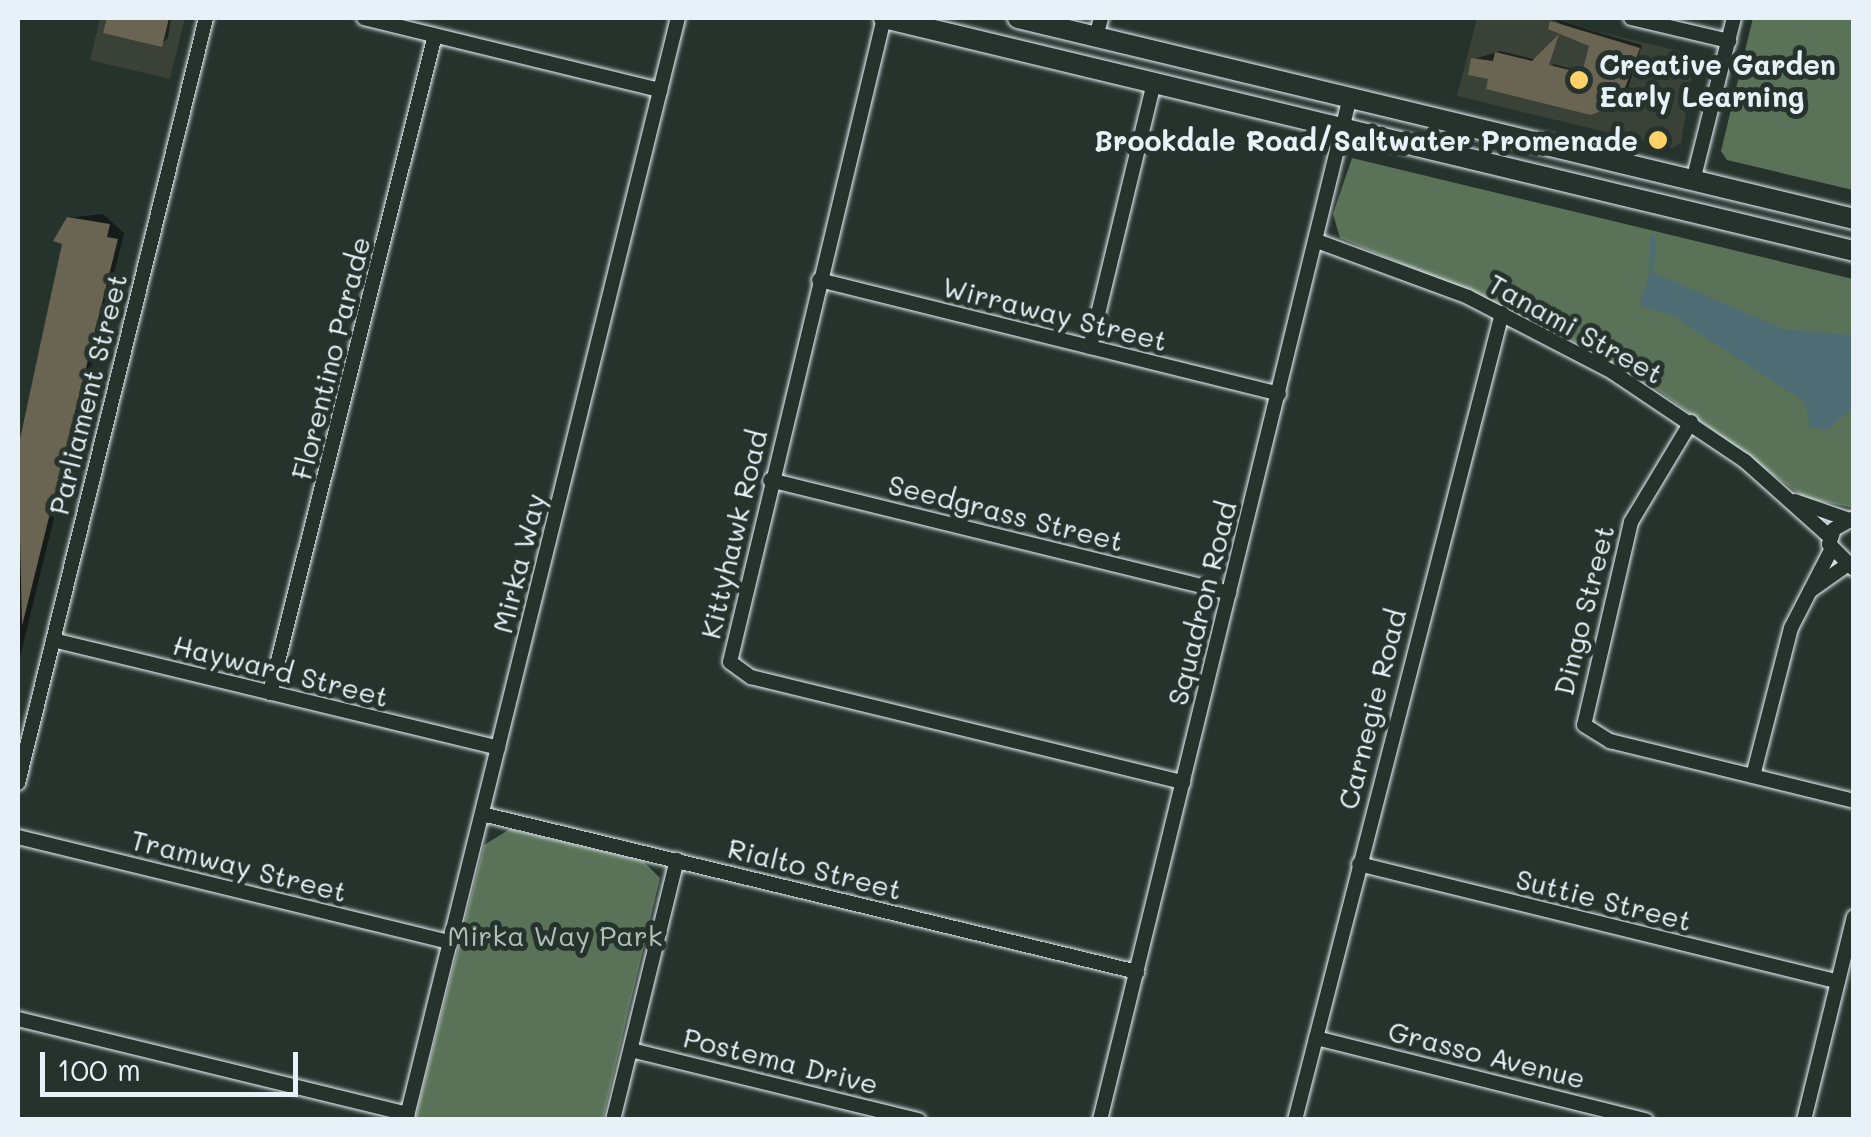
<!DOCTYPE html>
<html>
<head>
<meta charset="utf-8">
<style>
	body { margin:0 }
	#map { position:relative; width:1871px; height:1137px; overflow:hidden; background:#26332d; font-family:Mali,sans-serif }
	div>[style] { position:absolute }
	.built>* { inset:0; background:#3a4238 }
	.green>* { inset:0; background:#5a7358 }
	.water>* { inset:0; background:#4e6c74 }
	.shadow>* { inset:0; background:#0007 }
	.stream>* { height:5px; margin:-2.5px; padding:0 2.5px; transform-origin:2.5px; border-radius:2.5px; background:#4e6c74 }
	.building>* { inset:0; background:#6a6552 }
	.roads { filter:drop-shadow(0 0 2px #e8f1f8) drop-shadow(0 0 2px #e8f1f8) }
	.street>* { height:14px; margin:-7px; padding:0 7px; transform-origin:7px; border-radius:7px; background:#26332d }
	.secondary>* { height:20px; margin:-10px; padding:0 10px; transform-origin:10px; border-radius:10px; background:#26332d }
	.dots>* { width:28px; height:28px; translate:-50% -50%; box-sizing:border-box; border:5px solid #26332d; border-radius:50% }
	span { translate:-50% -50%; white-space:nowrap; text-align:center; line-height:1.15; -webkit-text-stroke:10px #26332d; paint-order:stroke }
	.poi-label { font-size:28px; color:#e8f1f8; font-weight:700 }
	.left { translate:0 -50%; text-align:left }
	.right { translate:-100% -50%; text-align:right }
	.street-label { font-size:28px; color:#e8f1f8 }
	.park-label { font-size:28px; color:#afbfb8 }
	.frame { position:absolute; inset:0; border:20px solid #e8f1f8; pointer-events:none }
	.scale { position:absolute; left:40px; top:1052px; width:258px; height:45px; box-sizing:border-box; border:5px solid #e8f1f8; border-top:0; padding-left:12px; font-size:30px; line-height:35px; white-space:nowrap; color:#e8f1f8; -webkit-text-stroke:8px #26332d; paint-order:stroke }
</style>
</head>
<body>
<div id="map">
	<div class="built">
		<i style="clip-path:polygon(100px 18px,185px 18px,170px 79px,90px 60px)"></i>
		<i style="clip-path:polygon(1477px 18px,1541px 18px,1695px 55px,1681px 143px,1672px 148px,1457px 96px)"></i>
	</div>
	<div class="green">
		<i style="clip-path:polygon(1753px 18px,1853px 18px,1853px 190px,1727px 160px,1721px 151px)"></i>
		<i style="clip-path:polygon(1352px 158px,1853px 279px,1853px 508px,1805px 498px,1658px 390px,1545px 324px,1340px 238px,1333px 214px)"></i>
		<i style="clip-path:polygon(510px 829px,643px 861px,660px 878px,603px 1119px,415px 1119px,484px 845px)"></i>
	</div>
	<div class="water">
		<i style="clip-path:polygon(1650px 271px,1783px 329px,1853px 335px,1853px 407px,1828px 430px,1810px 427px,1805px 402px,1673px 316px,1639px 305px)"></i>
	</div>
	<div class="shadow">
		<i style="clip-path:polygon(109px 18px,171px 18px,168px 38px,161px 44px,106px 31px)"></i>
		<i style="clip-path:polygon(1555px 20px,1642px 45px,1628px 88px,1591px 112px,1491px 77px,1474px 59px,1500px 51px,1537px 60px,1548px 78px,1553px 64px,1585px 72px,1592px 44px)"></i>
		<i style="clip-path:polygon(103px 214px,124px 233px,18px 665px,18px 446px,64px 242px,56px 240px,66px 218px)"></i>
	</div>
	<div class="stream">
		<i style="left:1651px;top:275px;width:37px;rotate:-88deg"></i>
	</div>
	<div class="building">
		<i style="clip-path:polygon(107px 18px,169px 18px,162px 47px,103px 33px)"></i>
		<i style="clip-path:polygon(1550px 21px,1640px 48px,1619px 104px,1591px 115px,1486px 89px,1488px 79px,1468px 75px,1471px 58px,1493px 61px,1495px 52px,1532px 61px,1559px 34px,1549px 65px,1582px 73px,1589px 46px,1548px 29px)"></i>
		<i style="clip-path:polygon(67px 217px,110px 224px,107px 237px,118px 239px,22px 626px,18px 448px,62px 244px,53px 241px)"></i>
	</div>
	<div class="roads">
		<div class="street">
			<i style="left:364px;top:18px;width:305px;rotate:13.7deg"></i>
			<i style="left:884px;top:18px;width:662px;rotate:103.45deg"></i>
			<i style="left:730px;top:662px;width:26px;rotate:36deg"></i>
			<i style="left:751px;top:677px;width:445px;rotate:13.7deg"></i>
			<i style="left:1631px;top:18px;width:101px;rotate:13.2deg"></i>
			<i style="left:1096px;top:36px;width:19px;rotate:-74deg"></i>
			<i style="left:1693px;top:181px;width:168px;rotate:-75.9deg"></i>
			<i style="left:1317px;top:241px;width:161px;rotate:20.3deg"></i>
			<i style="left:1468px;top:297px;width:161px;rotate:27.4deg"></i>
			<i style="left:1611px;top:371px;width:161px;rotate:33.9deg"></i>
			<i style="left:1745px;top:461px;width:114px;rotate:41.8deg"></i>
			<i style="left:819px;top:280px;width:474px;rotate:13.9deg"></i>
			<i style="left:1090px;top:347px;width:272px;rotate:-76.4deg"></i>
			<i style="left:1691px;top:422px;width:117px;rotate:121deg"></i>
			<i style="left:1631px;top:522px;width:208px;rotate:103deg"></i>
			<i style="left:1584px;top:725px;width:31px;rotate:32deg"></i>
			<i style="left:1610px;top:741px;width:251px;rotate:13.8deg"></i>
			<i style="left:770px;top:480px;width:473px;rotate:13.8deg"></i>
			<i style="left:1795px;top:501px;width:55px;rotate:19.1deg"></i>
			<i style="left:1854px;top:518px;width:23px;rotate:151deg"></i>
			<i style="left:1834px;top:529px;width:16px;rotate:108deg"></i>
			<i style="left:1829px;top:544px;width:35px;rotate:45deg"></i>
			<i style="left:1810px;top:591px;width:42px;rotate:-35.2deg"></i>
			<i style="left:53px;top:640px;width:458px;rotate:13.6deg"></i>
			<i style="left:270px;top:693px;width:678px;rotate:-75.92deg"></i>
			<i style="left:1753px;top:776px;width:153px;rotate:-75.6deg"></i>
			<i style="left:1791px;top:628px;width:85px;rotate:-62.8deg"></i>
			<i style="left:18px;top:783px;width:788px;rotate:-76.19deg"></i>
			<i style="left:482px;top:814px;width:674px;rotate:13.56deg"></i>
			<i style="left:18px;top:837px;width:445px;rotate:13.7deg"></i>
			<i style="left:1359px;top:864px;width:493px;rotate:13.8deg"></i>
			<i style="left:18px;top:1019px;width:401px;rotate:13.7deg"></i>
			<i style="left:1316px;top:1038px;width:340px;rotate:14deg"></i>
			<i style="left:631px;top:1050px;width:296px;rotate:13.7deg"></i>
			<i style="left:406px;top:1120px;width:1135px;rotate:-76.14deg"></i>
			<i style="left:613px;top:1120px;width:268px;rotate:-76.2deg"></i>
			<i style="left:1100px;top:1120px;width:1053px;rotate:-76.27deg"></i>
			<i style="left:1295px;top:1120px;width:833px;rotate:-75.61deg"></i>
			<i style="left:1804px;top:1120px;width:209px;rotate:-76.2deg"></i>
		</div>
		<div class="secondary">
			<i style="left:884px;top:18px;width:998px;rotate:13.51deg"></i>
			<i style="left:1018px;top:18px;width:860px;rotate:13.52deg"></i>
		</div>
	</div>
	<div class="dots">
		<i style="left:1579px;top:80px;background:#ffd166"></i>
		<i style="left:1658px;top:140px;background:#ffd166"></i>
	</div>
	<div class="poi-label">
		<span class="left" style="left:1599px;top:80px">Creative Garden<br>Early Learning</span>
		<span class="right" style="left:1638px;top:140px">Brookdale Road/Saltwater Promenade</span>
	</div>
	<div class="street-label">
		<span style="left:1055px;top:313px;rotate:14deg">Wirraway Street</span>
		<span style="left:1576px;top:328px;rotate:29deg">Tanami Street</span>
		<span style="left:330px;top:358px;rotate:-76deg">Florentino Parade</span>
		<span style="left:87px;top:394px;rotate:-76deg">Parliament Street</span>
		<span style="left:1006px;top:512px;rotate:14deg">Seedgrass Street</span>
		<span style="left:733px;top:534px;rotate:-77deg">Kittyhawk Road</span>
		<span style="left:518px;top:563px;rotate:-76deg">Mirka Way</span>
		<span style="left:1201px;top:603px;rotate:-76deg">Squadron Road</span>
		<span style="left:1583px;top:610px;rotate:-76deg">Dingo Street</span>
		<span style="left:281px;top:670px;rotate:14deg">Hayward Street</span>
		<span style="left:1371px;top:709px;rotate:-76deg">Carnegie Road</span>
		<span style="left:239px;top:865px;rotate:14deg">Tramway Street</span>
		<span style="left:815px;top:868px;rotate:14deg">Rialto Street</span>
		<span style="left:1604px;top:899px;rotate:14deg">Suttie Street</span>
		<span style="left:1487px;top:1054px;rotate:14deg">Grasso Avenue</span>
		<span style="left:781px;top:1060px;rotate:14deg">Postema Drive</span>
	</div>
	<div class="park-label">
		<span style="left:555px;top:935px">Mirka Way Park</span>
	</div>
	<div class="frame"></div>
	<div class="scale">100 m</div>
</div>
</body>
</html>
